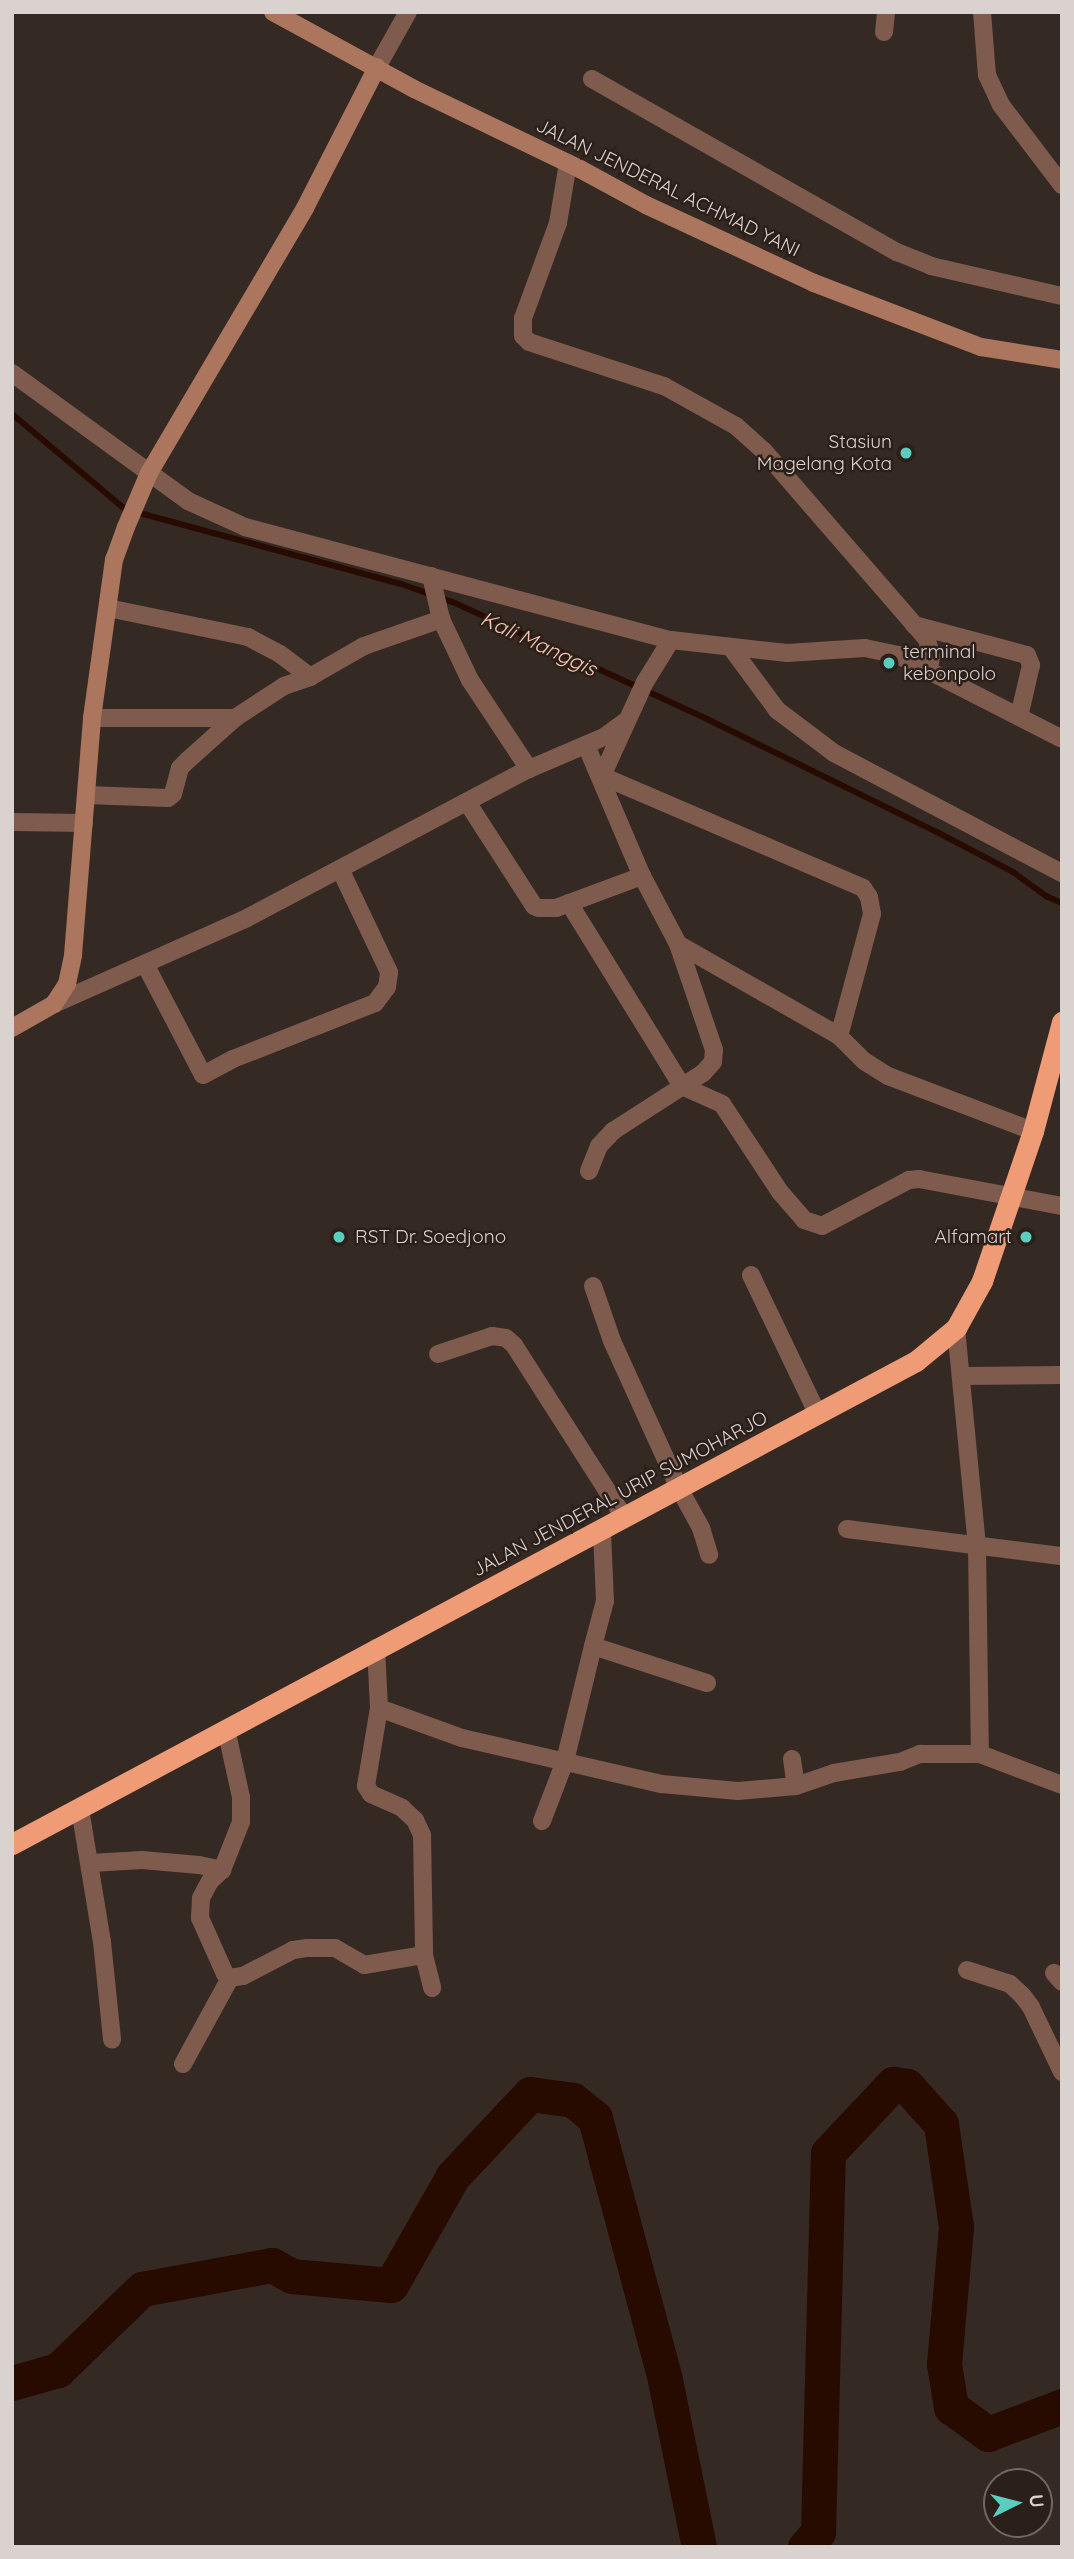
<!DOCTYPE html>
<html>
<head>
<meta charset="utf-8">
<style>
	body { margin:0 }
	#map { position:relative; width:1074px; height:2559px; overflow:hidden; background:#352923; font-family:Quicksand,sans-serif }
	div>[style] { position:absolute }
	.stream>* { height:6px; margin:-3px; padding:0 3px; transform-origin:3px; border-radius:3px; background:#270b01 }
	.river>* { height:35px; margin:-17.5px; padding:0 17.5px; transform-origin:17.5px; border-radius:17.5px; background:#270b01 }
	.street>* { height:18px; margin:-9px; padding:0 9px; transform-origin:9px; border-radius:9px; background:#7e5b4d }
	.secondary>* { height:18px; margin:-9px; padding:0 9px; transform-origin:9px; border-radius:9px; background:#ab755e }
	.highway>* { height:21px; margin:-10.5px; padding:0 10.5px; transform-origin:10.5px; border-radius:10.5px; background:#ee9b76 }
	.dots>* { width:19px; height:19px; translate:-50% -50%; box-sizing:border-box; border:4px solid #2b1f1a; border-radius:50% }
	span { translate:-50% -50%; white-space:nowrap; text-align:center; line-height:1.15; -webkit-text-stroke:5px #2b1f1a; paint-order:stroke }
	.street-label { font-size:19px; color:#dad2ce }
	.poi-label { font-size:19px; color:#dad2ce }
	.right { translate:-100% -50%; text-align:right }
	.left { translate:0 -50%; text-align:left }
	.water-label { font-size:21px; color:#f9c6b0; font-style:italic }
	.frame { position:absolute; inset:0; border:14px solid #dad2ce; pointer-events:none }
	.north { position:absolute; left:983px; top:2468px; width:70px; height:70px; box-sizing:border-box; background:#2b1f1a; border:2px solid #716762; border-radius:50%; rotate:84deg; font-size:19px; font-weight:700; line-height:28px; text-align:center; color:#dad2ce }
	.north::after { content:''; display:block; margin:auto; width:24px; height:32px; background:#59cebe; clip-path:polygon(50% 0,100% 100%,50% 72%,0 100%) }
</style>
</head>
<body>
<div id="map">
	<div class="stream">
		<i style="left:12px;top:414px;width:148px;rotate:40.1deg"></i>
		<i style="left:125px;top:509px;width:286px;rotate:15.2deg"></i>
		<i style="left:401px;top:584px;width:57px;rotate:19.4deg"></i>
		<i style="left:455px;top:603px;width:277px;rotate:24.7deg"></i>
		<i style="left:707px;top:719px;width:254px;rotate:26.2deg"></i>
		<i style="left:935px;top:831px;width:88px;rotate:27.7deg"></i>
		<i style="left:1013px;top:872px;width:41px;rotate:36deg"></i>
		<i style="left:1046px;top:896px;width:17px;rotate:24deg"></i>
	</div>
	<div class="river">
		<i style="left:12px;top:2383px;width:48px;rotate:-15.8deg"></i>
		<i style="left:58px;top:2370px;width:117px;rotate:-44deg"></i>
		<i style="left:142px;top:2289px;width:132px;rotate:-10.5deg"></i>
		<i style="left:272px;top:2265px;width:23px;rotate:29deg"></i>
		<i style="left:292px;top:2276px;width:99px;rotate:5.2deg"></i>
		<i style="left:391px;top:2285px;width:125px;rotate:-60.4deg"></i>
		<i style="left:453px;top:2176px;width:112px;rotate:-46.8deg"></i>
		<i style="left:530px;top:2094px;width:43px;rotate:7.9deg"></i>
		<i style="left:573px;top:2100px;width:28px;rotate:39deg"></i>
		<i style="left:595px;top:2118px;width:271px;rotate:75deg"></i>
		<i style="left:665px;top:2380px;width:170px;rotate:78.5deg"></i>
		<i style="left:805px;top:2547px;width:20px;rotate:-49deg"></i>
		<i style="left:818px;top:2532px;width:379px;rotate:-88.5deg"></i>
		<i style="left:828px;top:2153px;width:95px;rotate:-46.7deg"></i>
		<i style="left:893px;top:2084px;width:14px;rotate:8deg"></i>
		<i style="left:907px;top:2086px;width:51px;rotate:48.2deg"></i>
		<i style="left:941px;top:2124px;width:104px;rotate:81.7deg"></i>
		<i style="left:956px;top:2227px;width:138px;rotate:95deg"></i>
		<i style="left:944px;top:2364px;width:44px;rotate:80.8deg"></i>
		<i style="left:951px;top:2407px;width:46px;rotate:36.1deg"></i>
		<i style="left:988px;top:2434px;width:79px;rotate:-20.7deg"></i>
	</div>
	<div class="street">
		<i style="left:982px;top:12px;width:63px;rotate:85.5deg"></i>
		<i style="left:987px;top:75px;width:33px;rotate:65deg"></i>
		<i style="left:1001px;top:105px;width:101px;rotate:52.7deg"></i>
		<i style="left:884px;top:32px;width:20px;rotate:-84deg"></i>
		<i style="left:377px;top:67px;width:63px;rotate:-60.6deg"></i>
		<i style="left:592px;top:79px;width:351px;rotate:29.6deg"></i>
		<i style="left:897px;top:252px;width:37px;rotate:22deg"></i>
		<i style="left:931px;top:266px;width:134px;rotate:12.9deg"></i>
		<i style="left:568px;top:163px;width:61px;rotate:99.5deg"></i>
		<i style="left:558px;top:223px;width:101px;rotate:110.2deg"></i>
		<i style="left:523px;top:318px;width:18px;rotate:90deg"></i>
		<i style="left:523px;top:336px;width:8px;rotate:45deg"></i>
		<i style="left:529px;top:342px;width:142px;rotate:18.1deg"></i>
		<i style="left:664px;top:386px;width:82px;rotate:29.1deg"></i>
		<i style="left:736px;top:426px;width:36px;rotate:42deg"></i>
		<i style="left:763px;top:450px;width:250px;rotate:49.1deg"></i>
		<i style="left:927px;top:639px;width:17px;rotate:77deg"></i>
		<i style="left:931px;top:656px;width:14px;rotate:98deg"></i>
		<i style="left:12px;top:373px;width:218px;rotate:36deg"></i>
		<i style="left:188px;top:501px;width:63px;rotate:24.5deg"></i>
		<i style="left:245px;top:527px;width:441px;rotate:14.9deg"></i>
		<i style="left:671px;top:640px;width:117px;rotate:6.4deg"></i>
		<i style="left:787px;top:653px;width:78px;rotate:-3.7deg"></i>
		<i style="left:865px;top:648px;width:34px;rotate:12deg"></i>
		<i style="left:898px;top:655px;width:184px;rotate:27.1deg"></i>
		<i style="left:431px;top:576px;width:44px;rotate:76.9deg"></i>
		<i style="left:441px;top:619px;width:68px;rotate:64.6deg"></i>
		<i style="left:470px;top:680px;width:107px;rotate:56.5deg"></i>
		<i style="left:108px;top:608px;width:143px;rotate:11.7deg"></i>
		<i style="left:248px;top:637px;width:36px;rotate:28deg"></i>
		<i style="left:280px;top:654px;width:38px;rotate:37deg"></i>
		<i style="left:914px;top:625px;width:117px;rotate:14.9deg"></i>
		<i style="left:1027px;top:655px;width:11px;rotate:68deg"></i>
		<i style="left:1031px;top:665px;width:53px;rotate:103deg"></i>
		<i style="left:671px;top:640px;width:49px;rotate:121.8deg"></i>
		<i style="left:645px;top:682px;width:103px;rotate:114.6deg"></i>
		<i style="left:602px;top:776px;width:284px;rotate:23.2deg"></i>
		<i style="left:863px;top:888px;width:11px;rotate:56deg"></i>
		<i style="left:869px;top:897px;width:17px;rotate:80deg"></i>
		<i style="left:872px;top:914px;width:126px;rotate:105.1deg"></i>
		<i style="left:839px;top:1036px;width:35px;rotate:45deg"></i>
		<i style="left:864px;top:1061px;width:28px;rotate:32deg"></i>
		<i style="left:888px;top:1076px;width:155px;rotate:20.8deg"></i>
		<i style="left:732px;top:649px;width:76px;rotate:53.6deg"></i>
		<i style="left:777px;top:710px;width:71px;rotate:37deg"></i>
		<i style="left:834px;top:753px;width:258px;rotate:27.8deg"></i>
		<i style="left:92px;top:718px;width:143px"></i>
		<i style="left:586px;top:745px;width:142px;rotate:66.9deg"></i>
		<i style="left:642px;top:876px;width:77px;rotate:62.1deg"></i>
		<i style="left:678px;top:944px;width:112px;rotate:71.2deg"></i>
		<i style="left:714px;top:1050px;width:12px;rotate:95deg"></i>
		<i style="left:713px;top:1062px;width:15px;rotate:132deg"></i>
		<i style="left:703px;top:1073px;width:107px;rotate:147.2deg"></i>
		<i style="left:613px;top:1131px;width:21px;rotate:133deg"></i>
		<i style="left:599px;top:1146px;width:27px;rotate:112deg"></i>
		<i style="left:86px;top:795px;width:82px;rotate:2.1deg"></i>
		<i style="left:168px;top:798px;width:6px;rotate:-39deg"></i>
		<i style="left:173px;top:794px;width:27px;rotate:-75deg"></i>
		<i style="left:180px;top:768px;width:11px;rotate:-45deg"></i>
		<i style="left:188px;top:760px;width:63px;rotate:-41.8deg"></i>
		<i style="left:235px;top:718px;width:59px;rotate:-33.1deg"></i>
		<i style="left:284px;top:686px;width:28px;rotate:-19deg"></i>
		<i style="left:310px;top:677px;width:62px;rotate:-29.9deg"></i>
		<i style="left:364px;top:646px;width:82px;rotate:-19.3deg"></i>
		<i style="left:467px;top:802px;width:124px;rotate:57.2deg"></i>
		<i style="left:534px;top:906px;width:5px;rotate:22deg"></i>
		<i style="left:539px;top:908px;width:17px"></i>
		<i style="left:556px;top:908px;width:92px;rotate:-20.4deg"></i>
		<i style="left:12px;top:822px;width:72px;rotate:0.8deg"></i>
		<i style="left:569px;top:903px;width:215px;rotate:58.3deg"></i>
		<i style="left:682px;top:1086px;width:44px;rotate:24.2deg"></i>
		<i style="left:722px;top:1104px;width:105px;rotate:56.6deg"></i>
		<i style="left:780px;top:1192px;width:37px;rotate:49deg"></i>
		<i style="left:804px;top:1220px;width:19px;rotate:18deg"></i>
		<i style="left:822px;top:1226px;width:98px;rotate:-27.9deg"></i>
		<i style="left:909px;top:1180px;width:10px;rotate:-6deg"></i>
		<i style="left:919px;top:1179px;width:146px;rotate:10.7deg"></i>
		<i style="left:678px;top:944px;width:185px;rotate:29.7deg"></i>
		<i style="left:145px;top:964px;width:125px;rotate:62.4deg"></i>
		<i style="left:203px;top:1075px;width:34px;rotate:-28deg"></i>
		<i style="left:233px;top:1059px;width:153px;rotate:-21.5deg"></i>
		<i style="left:375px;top:1003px;width:20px;rotate:-53deg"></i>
		<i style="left:387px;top:987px;width:15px;rotate:-82deg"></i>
		<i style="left:389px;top:972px;width:114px;rotate:-115.4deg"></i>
		<i style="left:54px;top:1004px;width:211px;rotate:-24deg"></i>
		<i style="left:247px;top:918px;width:319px;rotate:-27.9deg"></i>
		<i style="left:529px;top:769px;width:82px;rotate:-23.1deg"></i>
		<i style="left:604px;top:737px;width:27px;rotate:-36deg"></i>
		<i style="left:751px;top:1275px;width:155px;rotate:64.4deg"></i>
		<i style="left:593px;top:1286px;width:58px;rotate:70.9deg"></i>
		<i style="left:612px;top:1341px;width:162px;rotate:65.5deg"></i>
		<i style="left:679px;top:1488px;width:46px;rotate:61.2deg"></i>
		<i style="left:701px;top:1528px;width:28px;rotate:73deg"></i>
		<i style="left:956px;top:1328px;width:220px;rotate:84.5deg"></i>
		<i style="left:977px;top:1547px;width:207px;rotate:89.2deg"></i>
		<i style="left:438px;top:1354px;width:57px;rotate:-18.4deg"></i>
		<i style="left:492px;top:1336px;width:14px;rotate:8deg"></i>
		<i style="left:506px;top:1338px;width:11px;rotate:41deg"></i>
		<i style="left:514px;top:1345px;width:204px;rotate:57.4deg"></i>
		<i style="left:961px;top:1376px;width:101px;rotate:-0.6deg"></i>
		<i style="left:847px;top:1529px;width:217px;rotate:7.2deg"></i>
		<i style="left:593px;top:1646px;width:47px;rotate:-75.1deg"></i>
		<i style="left:605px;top:1601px;width:70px;rotate:-92.5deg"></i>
		<i style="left:376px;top:1648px;width:60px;rotate:87.1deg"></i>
		<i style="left:379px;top:1708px;width:79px;rotate:99.5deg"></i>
		<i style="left:366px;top:1786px;width:9px;rotate:58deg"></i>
		<i style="left:371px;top:1794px;width:34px;rotate:24deg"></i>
		<i style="left:402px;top:1808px;width:18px;rotate:43deg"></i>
		<i style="left:415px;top:1820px;width:17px;rotate:65deg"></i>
		<i style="left:422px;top:1835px;width:120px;rotate:89deg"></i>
		<i style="left:424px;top:1955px;width:34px;rotate:76deg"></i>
		<i style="left:379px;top:1708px;width:88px;rotate:19.9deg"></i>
		<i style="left:462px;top:1738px;width:205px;rotate:13deg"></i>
		<i style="left:662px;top:1784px;width:76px;rotate:5.3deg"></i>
		<i style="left:738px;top:1791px;width:58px;rotate:-4.9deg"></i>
		<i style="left:796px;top:1786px;width:40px;rotate:-18.9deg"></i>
		<i style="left:834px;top:1773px;width:67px;rotate:-9.5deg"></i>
		<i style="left:900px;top:1762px;width:22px;rotate:-22deg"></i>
		<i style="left:920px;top:1754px;width:60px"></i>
		<i style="left:980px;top:1754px;width:88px;rotate:20.7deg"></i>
		<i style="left:226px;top:1729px;width:70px;rotate:77.6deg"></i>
		<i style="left:241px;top:1797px;width:25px;rotate:90deg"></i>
		<i style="left:241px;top:1822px;width:52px;rotate:111.6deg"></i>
		<i style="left:222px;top:1870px;width:16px;rotate:137deg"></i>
		<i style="left:210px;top:1881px;width:19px;rotate:118deg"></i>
		<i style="left:201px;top:1898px;width:20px;rotate:93deg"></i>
		<i style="left:200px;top:1918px;width:61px;rotate:65.9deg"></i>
		<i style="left:225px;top:1974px;width:6px;rotate:39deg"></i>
		<i style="left:230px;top:1978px;width:13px;rotate:-9deg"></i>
		<i style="left:243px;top:1976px;width:56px;rotate:-27.5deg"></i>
		<i style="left:293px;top:1950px;width:15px;rotate:-8deg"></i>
		<i style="left:308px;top:1948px;width:27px"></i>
		<i style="left:335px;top:1948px;width:34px;rotate:30deg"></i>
		<i style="left:364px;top:1965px;width:61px;rotate:-9.5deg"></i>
		<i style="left:792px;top:1759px;width:27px;rotate:82deg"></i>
		<i style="left:80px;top:1809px;width:135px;rotate:80.6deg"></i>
		<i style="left:102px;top:1942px;width:98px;rotate:84.1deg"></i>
		<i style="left:542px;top:1821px;width:64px;rotate:-69deg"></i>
		<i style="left:565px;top:1761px;width:118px;rotate:-76.3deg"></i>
		<i style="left:593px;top:1646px;width:120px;rotate:18deg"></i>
		<i style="left:91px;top:1863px;width:51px;rotate:-3.4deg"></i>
		<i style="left:142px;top:1860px;width:57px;rotate:5deg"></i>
		<i style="left:199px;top:1865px;width:24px;rotate:12deg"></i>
		<i style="left:967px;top:1970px;width:45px;rotate:18deg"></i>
		<i style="left:1010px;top:1984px;width:16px;rotate:43deg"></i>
		<i style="left:1022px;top:1995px;width:15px;rotate:53deg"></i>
		<i style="left:1031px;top:2007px;width:72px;rotate:64.5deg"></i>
		<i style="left:1054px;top:1973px;width:12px;rotate:48deg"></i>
		<i style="left:183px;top:2064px;width:98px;rotate:-61.3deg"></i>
	</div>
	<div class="secondary">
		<i style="left:273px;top:12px;width:161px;rotate:28.6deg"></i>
		<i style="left:414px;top:89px;width:184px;rotate:25.7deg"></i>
		<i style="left:580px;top:169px;width:75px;rotate:28.6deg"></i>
		<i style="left:646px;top:205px;width:185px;rotate:24.9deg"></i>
		<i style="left:814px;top:283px;width:179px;rotate:21deg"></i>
		<i style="left:981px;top:347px;width:82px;rotate:9.1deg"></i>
		<i style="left:12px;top:1028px;width:48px;rotate:-29.7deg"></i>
		<i style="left:54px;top:1004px;width:24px;rotate:-57deg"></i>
		<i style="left:67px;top:984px;width:30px;rotate:-78deg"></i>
		<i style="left:73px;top:955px;width:238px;rotate:-85.4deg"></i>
		<i style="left:92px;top:718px;width:160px;rotate:-82.1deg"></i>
		<i style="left:114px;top:560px;width:35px;rotate:-70deg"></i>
		<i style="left:126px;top:527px;width:59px;rotate:-66.9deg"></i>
		<i style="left:149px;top:473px;width:308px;rotate:-59.5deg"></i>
		<i style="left:305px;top:208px;width:158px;rotate:-62.9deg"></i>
	</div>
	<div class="highway">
		<i style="left:12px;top:1844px;width:1025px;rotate:-28.12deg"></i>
		<i style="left:916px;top:1361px;width:52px;rotate:-39.5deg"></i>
		<i style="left:956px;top:1328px;width:54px;rotate:-61deg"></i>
		<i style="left:982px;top:1281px;width:158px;rotate:-71.2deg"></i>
		<i style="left:1033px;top:1131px;width:113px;rotate:-75.1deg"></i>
	</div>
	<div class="dots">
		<i style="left:906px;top:453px;background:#59cebe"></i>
		<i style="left:889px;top:663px;background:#59cebe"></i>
		<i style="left:339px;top:1237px;background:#59cebe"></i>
		<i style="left:1026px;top:1237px;background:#59cebe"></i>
	</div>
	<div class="street-label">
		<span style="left:668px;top:188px;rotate:26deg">JALAN JENDERAL ACHMAD YANI</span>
		<span style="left:620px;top:1494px;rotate:-28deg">JALAN JENDERAL URIP SUMOHARJO</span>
	</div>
	<div class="poi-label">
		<span class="right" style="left:892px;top:453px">Stasiun<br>Magelang Kota</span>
		<span class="left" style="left:903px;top:663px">terminal<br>kebonpolo</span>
		<span class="left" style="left:355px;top:1237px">RST Dr. Soedjono</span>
		<span class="right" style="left:1012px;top:1237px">Alfamart</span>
	</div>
	<div class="water-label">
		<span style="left:539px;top:643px;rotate:25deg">Kali Manggis</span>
	</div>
	<div class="frame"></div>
	<div class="north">U</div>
</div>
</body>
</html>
